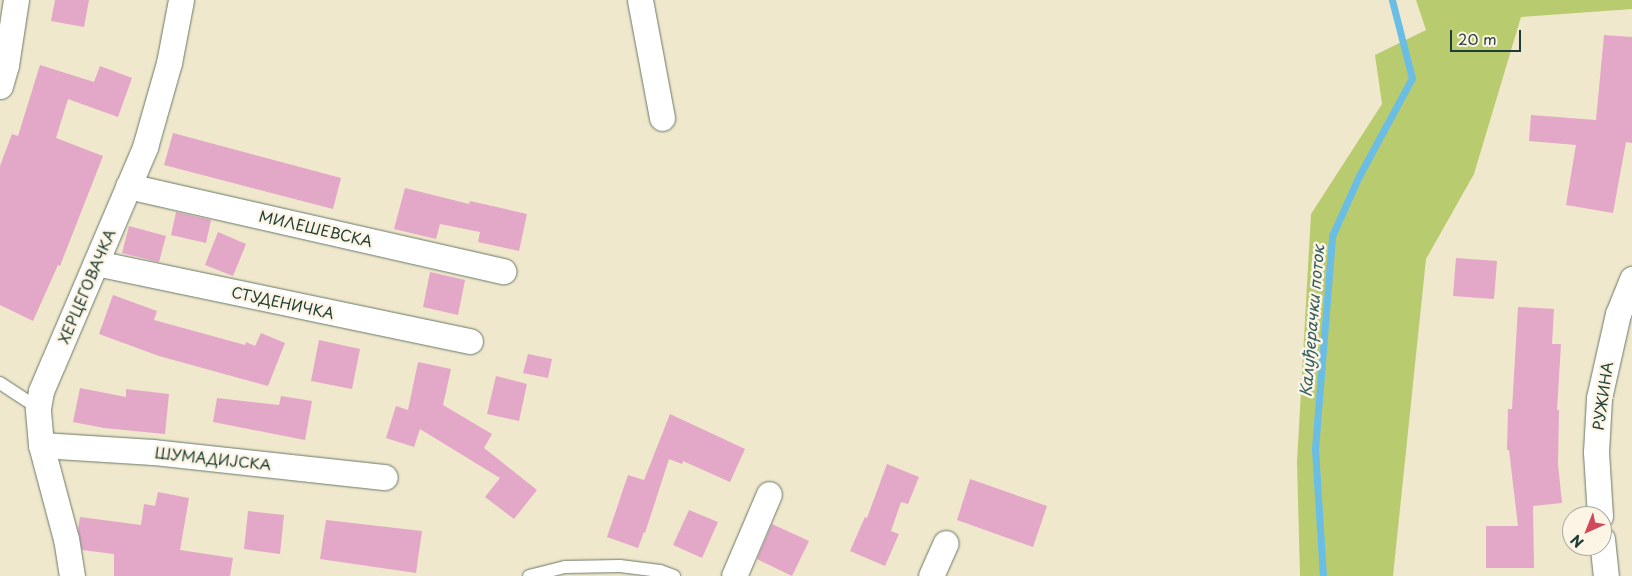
<!DOCTYPE html>
<html>
<head>
<meta charset="utf-8">
<style>
	body { margin:0 }
	#map { position:relative; width:1632px; height:576px; overflow:hidden; background:#f0e8cc; font-family:"Playpen Sans",sans-serif }
	div>[style] { position:absolute }
	.green>* { inset:0; background:#b8cb6e }
	.stream>* { height:7px; margin:-3.5px; padding:0 3.5px; transform-origin:3.5px; border-radius:3.5px; background:#6abee6 }
	.building>* { inset:0; background:#e3a7c8 }
	.roads { filter:drop-shadow(0 0 1px #687969) drop-shadow(0 0 1px #687969) }
	.lane>* { height:12px; margin:-6px; padding:0 6px; transform-origin:6px; border-radius:6px; background:#fff }
	.street>* { height:25px; margin:-12.5px; padding:0 12.5px; transform-origin:12.5px; border-radius:12.5px; background:#fff }
	span { translate:-50% -50%; white-space:nowrap; text-align:center; line-height:1.15; -webkit-text-stroke:5px #fcf5e5; paint-order:stroke }
	.street-label { font-size:15px; color:#1f3d34 }
	.water-label { font-size:16px; color:#325d60; font-style:italic }
	.north { position:absolute; left:1562px; top:506px; width:50px; height:50px; box-sizing:border-box; background:#fcf5e5; border:1px solid #a4ab9e; border-radius:50%; rotate:224deg; font-size:14px; font-weight:700; line-height:20px; text-align:center; color:#1f3d34 }
	.north::after { content:''; display:block; margin:auto; width:18px; height:22px; background:#d1495b; clip-path:polygon(50% 0,100% 100%,50% 72%,0 100%) }
	.scale { position:absolute; left:1450px; top:30px; width:71px; height:22px; box-sizing:border-box; border:2px solid #1f3d34; border-top:0; padding-left:6px; font-size:15px; line-height:18px; white-space:nowrap; color:#1f3d34; -webkit-text-stroke:4px #fcf5e5; paint-order:stroke }
</style>
</head>
<body>
<div id="map">
	<div class="green">
		<i style="clip-path:polygon(1416px 0,1632px 0,1632px 9px,1521px 17px,1474px 174px,1426px 259px,1393px 576px,1300px 576px,1297px 462px,1311px 214px,1382px 104px,1375px 55px,1426px 30px)"></i>
	</div>
	<div class="stream">
		<i style="left:1323px;top:576px;width:127px;rotate:-93.6deg"></i>
		<i style="left:1315px;top:449px;width:214px;rotate:-85.4deg"></i>
		<i style="left:1332px;top:236px;width:66px;rotate:-65.8deg"></i>
		<i style="left:1359px;top:176px;width:111px;rotate:-61.6deg"></i>
		<i style="left:1412px;top:78px;width:81px;rotate:-104.4deg"></i>
	</div>
	<div class="building">
		<i style="clip-path:polygon(55px 0,89px 0,84px 27px,51px 21px)"></i>
		<i style="clip-path:polygon(1604px 35px,1632px 37px,1632px 143px,1626px 142px,1613px 213px,1566px 205px,1576px 145px,1529px 141px,1531px 115px,1596px 120px)"></i>
		<i style="clip-path:polygon(40px 65px,94px 82px,100px 66px,132px 78px,118px 117px,68px 99px,56px 138px,103px 156px,60px 266px,58px 265px,33px 321px,0 305px,0 166px,12px 134px,18px 136px)"></i>
		<i style="clip-path:polygon(173px 133px,341px 178px,333px 209px,164px 165px)"></i>
		<i style="clip-path:polygon(405px 188px,469px 204px,470px 201px,527px 214px,519px 251px,478px 242px,480px 232px,440px 224px,436px 239px,394px 229px)"></i>
		<i style="clip-path:polygon(176px 212px,211px 220px,206px 243px,171px 235px)"></i>
		<i style="clip-path:polygon(129px 226px,166px 236px,159px 262px,122px 253px)"></i>
		<i style="clip-path:polygon(218px 232px,246px 244px,233px 276px,205px 265px)"></i>
		<i style="clip-path:polygon(1456px 258px,1497px 261px,1494px 299px,1453px 296px)"></i>
		<i style="clip-path:polygon(430px 272px,465px 280px,458px 315px,423px 307px)"></i>
		<i style="clip-path:polygon(113px 295px,157px 311px,154px 320px,245px 345px,246px 342px,255px 346px,261px 333px,285px 343px,268px 386px,159px 356px,99px 334px)"></i>
		<i style="clip-path:polygon(1518px 307px,1554px 309px,1552px 344px,1561px 344px,1557px 410px,1559px 410px,1558px 464px,1562px 503px,1533px 506px,1534px 568px,1486px 568px,1486px 526px,1518px 526px,1509px 450px,1507px 450px,1508px 409px,1512px 409px)"></i>
		<i style="clip-path:polygon(319px 340px,360px 349px,352px 389px,311px 381px)"></i>
		<i style="clip-path:polygon(528px 354px,552px 359px,548px 378px,523px 373px)"></i>
		<i style="clip-path:polygon(418px 362px,451px 369px,443px 405px,492px 434px,484px 448px,537px 490px,514px 519px,485px 497px,500px 478px,420px 429px,414px 447px,386px 438px,396px 406px,408px 410px)"></i>
		<i style="clip-path:polygon(496px 376px,527px 384px,519px 421px,487px 414px)"></i>
		<i style="clip-path:polygon(80px 388px,126px 397px,126px 389px,169px 394px,165px 434px,104px 428px,73px 422px)"></i>
		<i style="clip-path:polygon(281px 396px,312px 401px,305px 440px,213px 422px,217px 398px,279px 405px)"></i>
		<i style="clip-path:polygon(670px 414px,745px 449px,730px 482px,683px 461px,682px 464px,669px 459px,645px 533px,644px 532px,638px 548px,607px 537px,628px 475px,644px 480px)"></i>
		<i style="clip-path:polygon(887px 464px,919px 477px,908px 504px,901px 502px,891px 531px,899px 534px,885px 566px,850px 551px,865px 517px,867px 518px)"></i>
		<i style="clip-path:polygon(970px 479px,1047px 506px,1033px 547px,957px 520px)"></i>
		<i style="clip-path:polygon(158px 492px,189px 498px,180px 550px,233px 558px,230px 576px,114px 576px,114px 554px,82px 550px,78px 529px,80px 517px,141px 525px,144px 504px,155px 506px)"></i>
		<i style="clip-path:polygon(689px 510px,718px 522px,702px 558px,673px 545px)"></i>
		<i style="clip-path:polygon(248px 511px,284px 515px,280px 554px,244px 549px)"></i>
		<i style="clip-path:polygon(326px 520px,422px 531px,416px 573px,320px 559px)"></i>
		<i style="clip-path:polygon(772px 524px,809px 541px,792px 576px,757px 559px)"></i>
	</div>
	<div class="roads">
		<div class="lane">
			<i style="left:0;top:383px;width:45px;rotate:33.3deg"></i>
			<i style="left:529px;top:576px;width:37px;rotate:-14deg"></i>
			<i style="left:565px;top:567px;width:55px;rotate:-1deg"></i>
			<i style="left:620px;top:566px;width:40px;rotate:7.1deg"></i>
			<i style="left:660px;top:571px;width:15px;rotate:20deg"></i>
		</div>
		<div class="street">
			<i style="left:640px;top:0;width:120px;rotate:79.4deg"></i>
			<i style="left:0;top:86px;width:22px;rotate:-74deg"></i>
			<i style="left:6px;top:65px;width:66px;rotate:-81.3deg"></i>
			<i style="left:128px;top:186px;width:385px;rotate:12.8deg"></i>
			<i style="left:96px;top:263px;width:382px;rotate:11.8deg"></i>
			<i style="left:41px;top:445px;width:112px;rotate:3.6deg"></i>
			<i style="left:153px;top:452px;width:233px;rotate:6.2deg"></i>
			<i style="left:1600px;top:516px;width:64px;rotate:-93.6deg"></i>
			<i style="left:1596px;top:452px;width:54px;rotate:-86.8deg"></i>
			<i style="left:1599px;top:398px;width:86px;rotate:-77.3deg"></i>
			<i style="left:1618px;top:314px;width:38px;rotate:-68deg"></i>
			<i style="left:1602px;top:539px;width:37px;rotate:84deg"></i>
			<i style="left:72px;top:576px;width:37px;rotate:-99deg"></i>
			<i style="left:66px;top:539px;width:97px;rotate:-104.9deg"></i>
			<i style="left:41px;top:445px;width:37px;rotate:-95deg"></i>
			<i style="left:38px;top:408px;width:17px;rotate:-80deg"></i>
			<i style="left:41px;top:391px;width:30px;rotate:-67deg"></i>
			<i style="left:53px;top:363px;width:235px;rotate:-66.9deg"></i>
			<i style="left:145px;top:147px;width:87px;rotate:-74.1deg"></i>
			<i style="left:169px;top:63px;width:64px;rotate:-79.2deg"></i>
			<i style="left:734px;top:576px;width:89px;rotate:-66.9deg"></i>
			<i style="left:931px;top:576px;width:36px;rotate:-66deg"></i>
		</div>
	</div>
	<div class="street-label">
		<span style="left:316px;top:228px;rotate:13deg">МИЛЕШЕВСКА</span>
		<span style="left:86px;top:286px;rotate:-67deg">ХЕРЦЕГОВАЧКА</span>
		<span style="left:283px;top:302px;rotate:12deg">СТУДЕНИЧКА</span>
		<span style="left:1602px;top:396px;rotate:-82deg">РУЖИНА</span>
		<span style="left:213px;top:458px;rotate:6deg">ШУМАДИЈСКА</span>
	</div>
	<div class="water-label">
		<span style="left:1311px;top:321px;rotate:-85deg">Калуђерачки поток</span>
	</div>
	<div class="north">N</div>
	<div class="scale">20 m</div>
</div>
</body>
</html>
